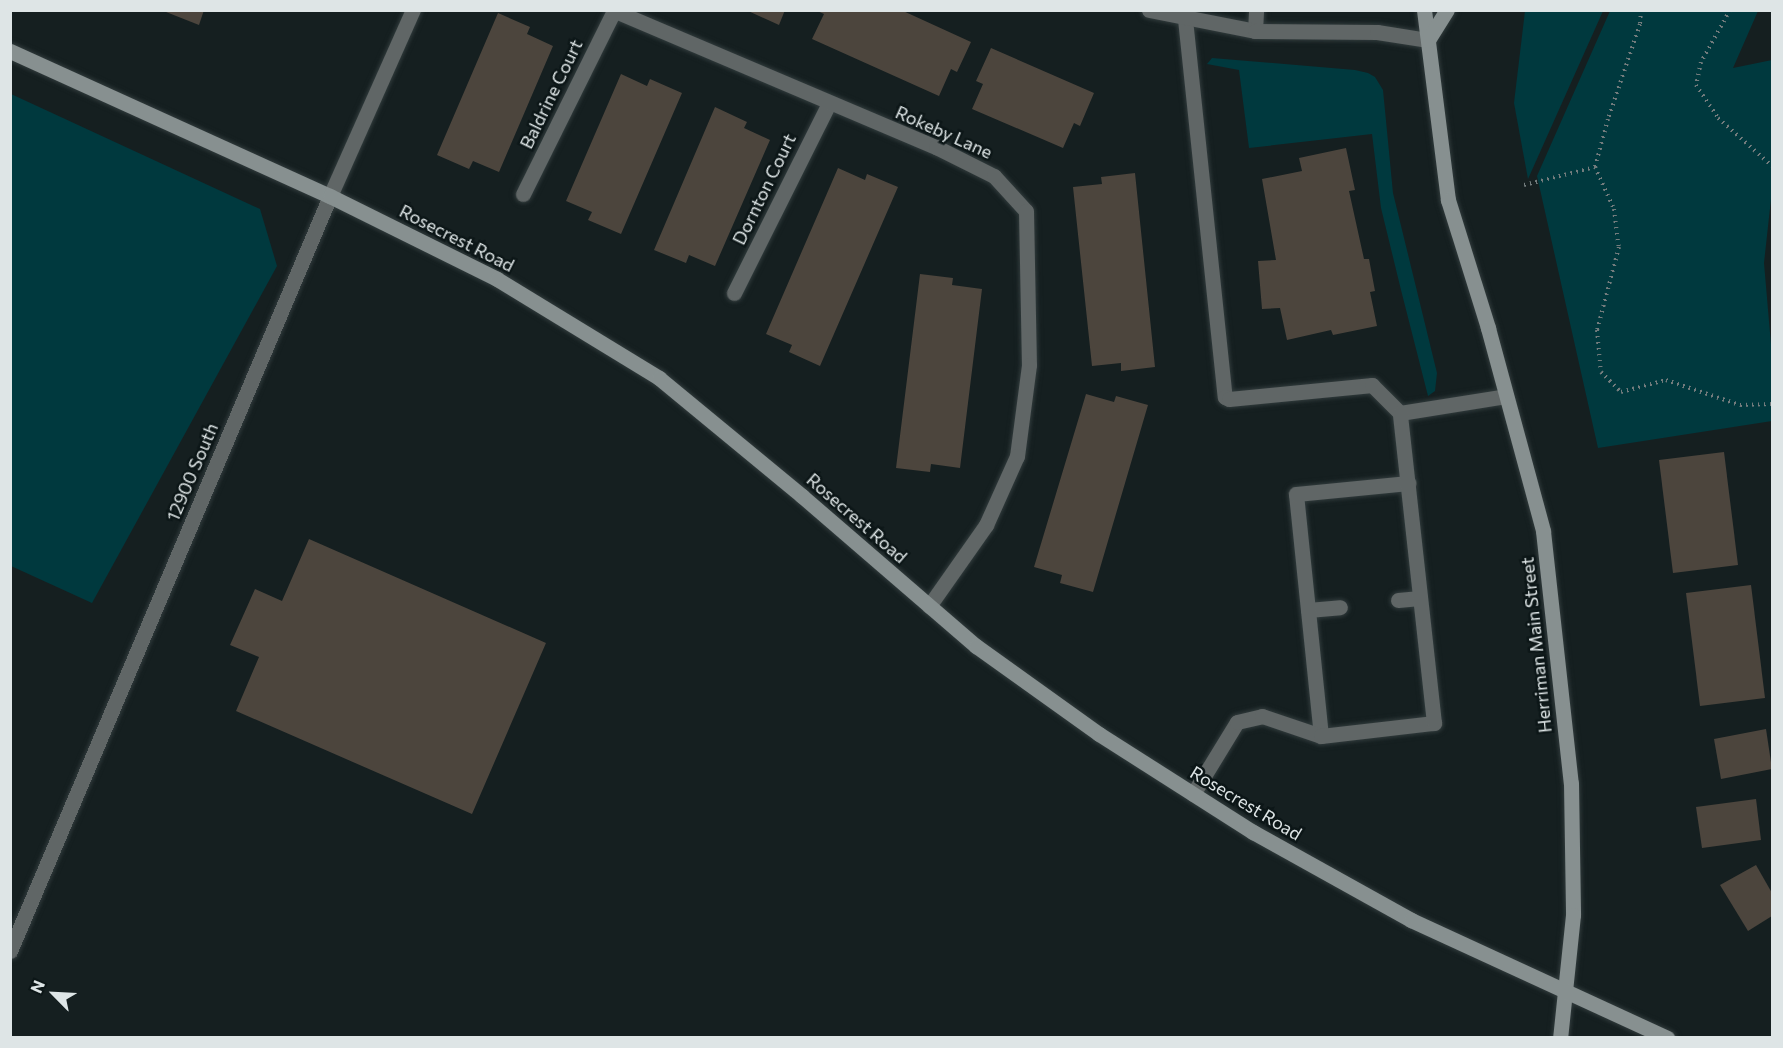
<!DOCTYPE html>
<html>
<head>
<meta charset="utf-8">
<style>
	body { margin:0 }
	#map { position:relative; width:1783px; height:1048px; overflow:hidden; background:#151f20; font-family:Commissioner,sans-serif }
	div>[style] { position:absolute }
	.green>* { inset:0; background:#00393e }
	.building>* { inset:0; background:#4c453d }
	.path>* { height:4px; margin-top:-2px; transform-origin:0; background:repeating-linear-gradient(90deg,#737c7d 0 1.5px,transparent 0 6px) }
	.roads { filter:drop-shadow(0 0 2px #313b3c) drop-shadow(0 0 2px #313b3c) }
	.service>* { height:15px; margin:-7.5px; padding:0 7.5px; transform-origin:7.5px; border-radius:7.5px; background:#606666 }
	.minor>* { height:15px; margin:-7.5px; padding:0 7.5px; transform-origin:7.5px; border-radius:7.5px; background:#606666 }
	.secondary>* { height:15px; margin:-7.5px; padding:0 7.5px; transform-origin:7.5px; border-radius:7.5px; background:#879090 }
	span { translate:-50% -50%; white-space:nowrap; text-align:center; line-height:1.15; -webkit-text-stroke:5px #0c1617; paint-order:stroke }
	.street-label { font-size:18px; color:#dee5e6 }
	.frame { position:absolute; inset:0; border:12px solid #dee5e6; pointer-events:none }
	.north { position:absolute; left:24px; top:964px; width:60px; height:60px; -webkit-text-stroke:4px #0c1617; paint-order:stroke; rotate:294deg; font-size:16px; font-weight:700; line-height:24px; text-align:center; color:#dee5e6 }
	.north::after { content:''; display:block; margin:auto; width:21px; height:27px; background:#dee5e6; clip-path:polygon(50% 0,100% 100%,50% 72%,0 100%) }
</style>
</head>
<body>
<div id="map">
	<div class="green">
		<i style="clip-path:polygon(1525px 11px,1603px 11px,1528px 179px,1514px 103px)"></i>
		<i style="clip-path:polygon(1610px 11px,1758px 11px,1733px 68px,1772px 60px,1772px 190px,1764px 263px,1772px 356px,1772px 421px,1598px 448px,1537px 176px)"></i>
		<i style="clip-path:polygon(1212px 58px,1355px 70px,1368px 73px,1375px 77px,1383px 90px,1393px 193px,1437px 373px,1435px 391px,1428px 396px,1401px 290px,1381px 208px,1372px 134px,1249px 148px,1239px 70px,1207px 64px)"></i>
		<i style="clip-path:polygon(11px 94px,260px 209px,277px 266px,92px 603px,11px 566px)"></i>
	</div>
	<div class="building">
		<i style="clip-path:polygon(161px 10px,204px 10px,199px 25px)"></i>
		<i style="clip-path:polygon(746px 10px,785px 10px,779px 25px)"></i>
		<i style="clip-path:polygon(815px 10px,901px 10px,971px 42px,957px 72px,951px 69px,939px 96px,812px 39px,824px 14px)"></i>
		<i style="clip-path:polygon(498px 13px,530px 27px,527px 34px,553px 46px,499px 172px,473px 161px,469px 169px,437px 155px)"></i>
		<i style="clip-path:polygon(991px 48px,1094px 93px,1080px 126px,1074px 123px,1063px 148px,972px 109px,983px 84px,976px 81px)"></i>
		<i style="clip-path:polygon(621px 74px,647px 86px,650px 79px,682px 93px,621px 234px,588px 220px,592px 212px,566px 201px)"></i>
		<i style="clip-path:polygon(715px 107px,747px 122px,744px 128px,770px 140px,715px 266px,689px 255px,686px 263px,654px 250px)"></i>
		<i style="clip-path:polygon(1346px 148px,1355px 190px,1349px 191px,1364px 259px,1369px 259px,1375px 291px,1370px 292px,1377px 326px,1333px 335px,1331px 330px,1287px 340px,1280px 308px,1262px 309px,1258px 261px,1276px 260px,1262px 179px,1302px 171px,1299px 158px)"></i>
		<i style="clip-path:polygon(838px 168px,865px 180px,867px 174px,898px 187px,820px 366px,789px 352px,792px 345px,766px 334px)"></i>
		<i style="clip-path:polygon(1135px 173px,1155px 367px,1121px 371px,1121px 363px,1092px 366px,1073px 187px,1102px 184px,1101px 177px)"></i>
		<i style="clip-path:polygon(920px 274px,953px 278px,952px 285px,982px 289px,960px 468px,931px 464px,930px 472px,896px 468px)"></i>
		<i style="clip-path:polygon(1086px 394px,1114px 402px,1116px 396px,1148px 405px,1093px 592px,1060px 583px,1062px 575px,1034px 567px)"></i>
		<i style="clip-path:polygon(1724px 452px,1738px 565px,1673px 573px,1659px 460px)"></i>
		<i style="clip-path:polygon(309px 539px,546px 643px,472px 814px,236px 711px,259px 657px,230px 645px,255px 589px,282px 601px)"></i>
		<i style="clip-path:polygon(1751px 585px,1765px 698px,1700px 706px,1686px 593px)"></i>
		<i style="clip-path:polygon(1766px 729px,1772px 769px,1721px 779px,1714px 739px)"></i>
		<i style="clip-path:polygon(1756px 799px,1761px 840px,1702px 848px,1696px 807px)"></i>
		<i style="clip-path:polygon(1756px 865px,1772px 893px,1772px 916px,1748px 931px,1720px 885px)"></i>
	</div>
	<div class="path">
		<i style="left:1641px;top:10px;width:14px;rotate:94deg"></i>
		<i style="left:1640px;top:24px;width:100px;rotate:108.6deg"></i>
		<i style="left:1608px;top:119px;width:50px;rotate:105.2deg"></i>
		<i style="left:1595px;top:167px;width:46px;rotate:65.7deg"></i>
		<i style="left:1614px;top:209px;width:38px;rotate:83deg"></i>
		<i style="left:1619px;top:247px;width:86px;rotate:104.8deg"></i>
		<i style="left:1597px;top:330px;width:42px;rotate:84.6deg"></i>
		<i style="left:1601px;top:372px;width:28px;rotate:45deg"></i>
		<i style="left:1621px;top:392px;width:47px;rotate:-14.9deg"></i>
		<i style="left:1666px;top:380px;width:78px;rotate:18.7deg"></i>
		<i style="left:1740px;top:405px;width:32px;rotate:-2deg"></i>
		<i style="left:1730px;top:10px;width:60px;rotate:119.1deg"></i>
		<i style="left:1701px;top:62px;width:24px;rotate:102deg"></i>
		<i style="left:1696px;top:85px;width:40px;rotate:56deg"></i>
		<i style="left:1718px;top:118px;width:72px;rotate:41.6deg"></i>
		<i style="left:1524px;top:185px;width:73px;rotate:-14.2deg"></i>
	</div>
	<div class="roads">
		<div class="service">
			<i style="left:1185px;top:19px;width:380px;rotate:84deg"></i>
			<i style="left:1225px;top:397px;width:4px;rotate:27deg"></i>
			<i style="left:1229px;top:399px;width:144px;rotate:-5.6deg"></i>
			<i style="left:1372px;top:385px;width:40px;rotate:45deg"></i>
			<i style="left:1400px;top:413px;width:107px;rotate:-9.1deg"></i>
			<i style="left:1255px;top:31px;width:21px;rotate:-87deg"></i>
			<i style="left:523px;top:194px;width:204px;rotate:-63.6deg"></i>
			<i style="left:734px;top:293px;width:212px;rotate:-63.4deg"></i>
			<i style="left:1398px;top:600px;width:22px;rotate:-5deg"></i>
			<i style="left:1308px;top:610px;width:32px;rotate:-5deg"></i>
			<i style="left:1321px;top:736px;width:243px;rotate:-95.9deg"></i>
			<i style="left:1296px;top:494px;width:113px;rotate:-5.6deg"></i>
			<i style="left:1193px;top:794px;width:84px;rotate:-58.6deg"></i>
			<i style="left:1237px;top:722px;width:26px;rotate:-13deg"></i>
			<i style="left:1262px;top:716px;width:62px;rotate:18.7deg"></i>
			<i style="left:1321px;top:736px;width:114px;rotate:-6.6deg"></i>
			<i style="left:1434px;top:723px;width:312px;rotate:-96.3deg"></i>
		</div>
		<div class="minor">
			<i style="left:613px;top:10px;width:351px;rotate:23deg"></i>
			<i style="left:936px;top:147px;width:65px;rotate:26.6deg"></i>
			<i style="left:994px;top:176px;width:47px;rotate:47.6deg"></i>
			<i style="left:1026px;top:211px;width:154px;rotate:88.9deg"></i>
			<i style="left:1029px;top:365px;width:92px;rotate:97.5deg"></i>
			<i style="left:1017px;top:456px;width:76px;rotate:114.2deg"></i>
			<i style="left:986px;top:525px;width:99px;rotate:125.1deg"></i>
			<i style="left:1149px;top:10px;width:108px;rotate:11.2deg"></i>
			<i style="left:1255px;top:31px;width:122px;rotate:0.5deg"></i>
			<i style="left:1377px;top:32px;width:52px;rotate:8.9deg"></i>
			<i style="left:10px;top:951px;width:820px;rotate:-67.03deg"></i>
			<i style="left:330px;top:196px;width:204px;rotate:-66deg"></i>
		</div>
		<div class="secondary">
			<i style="left:1424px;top:10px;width:192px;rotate:82.8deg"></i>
			<i style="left:1448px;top:200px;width:134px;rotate:72.6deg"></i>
			<i style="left:1488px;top:328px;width:210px;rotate:74.8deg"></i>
			<i style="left:1543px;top:531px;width:254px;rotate:83.7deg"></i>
			<i style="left:1571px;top:783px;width:132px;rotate:89.1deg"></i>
			<i style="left:1573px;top:915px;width:124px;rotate:96deg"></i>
			<i style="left:1428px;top:40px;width:36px;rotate:-58deg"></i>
			<i style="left:10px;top:51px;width:351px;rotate:24.4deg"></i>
			<i style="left:330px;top:196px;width:186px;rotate:26.4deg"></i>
			<i style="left:497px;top:279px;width:190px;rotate:31.4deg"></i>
			<i style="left:659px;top:378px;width:185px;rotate:39.5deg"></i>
			<i style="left:802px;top:496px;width:230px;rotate:40.8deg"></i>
			<i style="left:976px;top:646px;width:151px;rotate:35.6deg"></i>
			<i style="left:1099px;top:734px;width:183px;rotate:32.5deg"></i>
			<i style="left:1253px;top:832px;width:181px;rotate:29.1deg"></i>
			<i style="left:1411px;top:920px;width:282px;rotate:24.7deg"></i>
		</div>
	</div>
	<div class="street-label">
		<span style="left:551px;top:94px;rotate:-64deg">Baldrine Court</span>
		<span style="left:944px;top:132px;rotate:24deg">Rokeby Lane</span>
		<span style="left:764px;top:189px;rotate:-64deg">Dornton Court</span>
		<span style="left:457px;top:238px;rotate:27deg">Rosecrest Road</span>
		<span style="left:192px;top:472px;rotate:-67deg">12900 South</span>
		<span style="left:857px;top:518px;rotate:41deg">Rosecrest Road</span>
		<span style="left:1536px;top:645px;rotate:-96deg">Herriman Main Street</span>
		<span style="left:1246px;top:803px;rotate:31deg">Rosecrest Road</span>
	</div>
	<div class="frame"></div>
	<div class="north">N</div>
</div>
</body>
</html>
